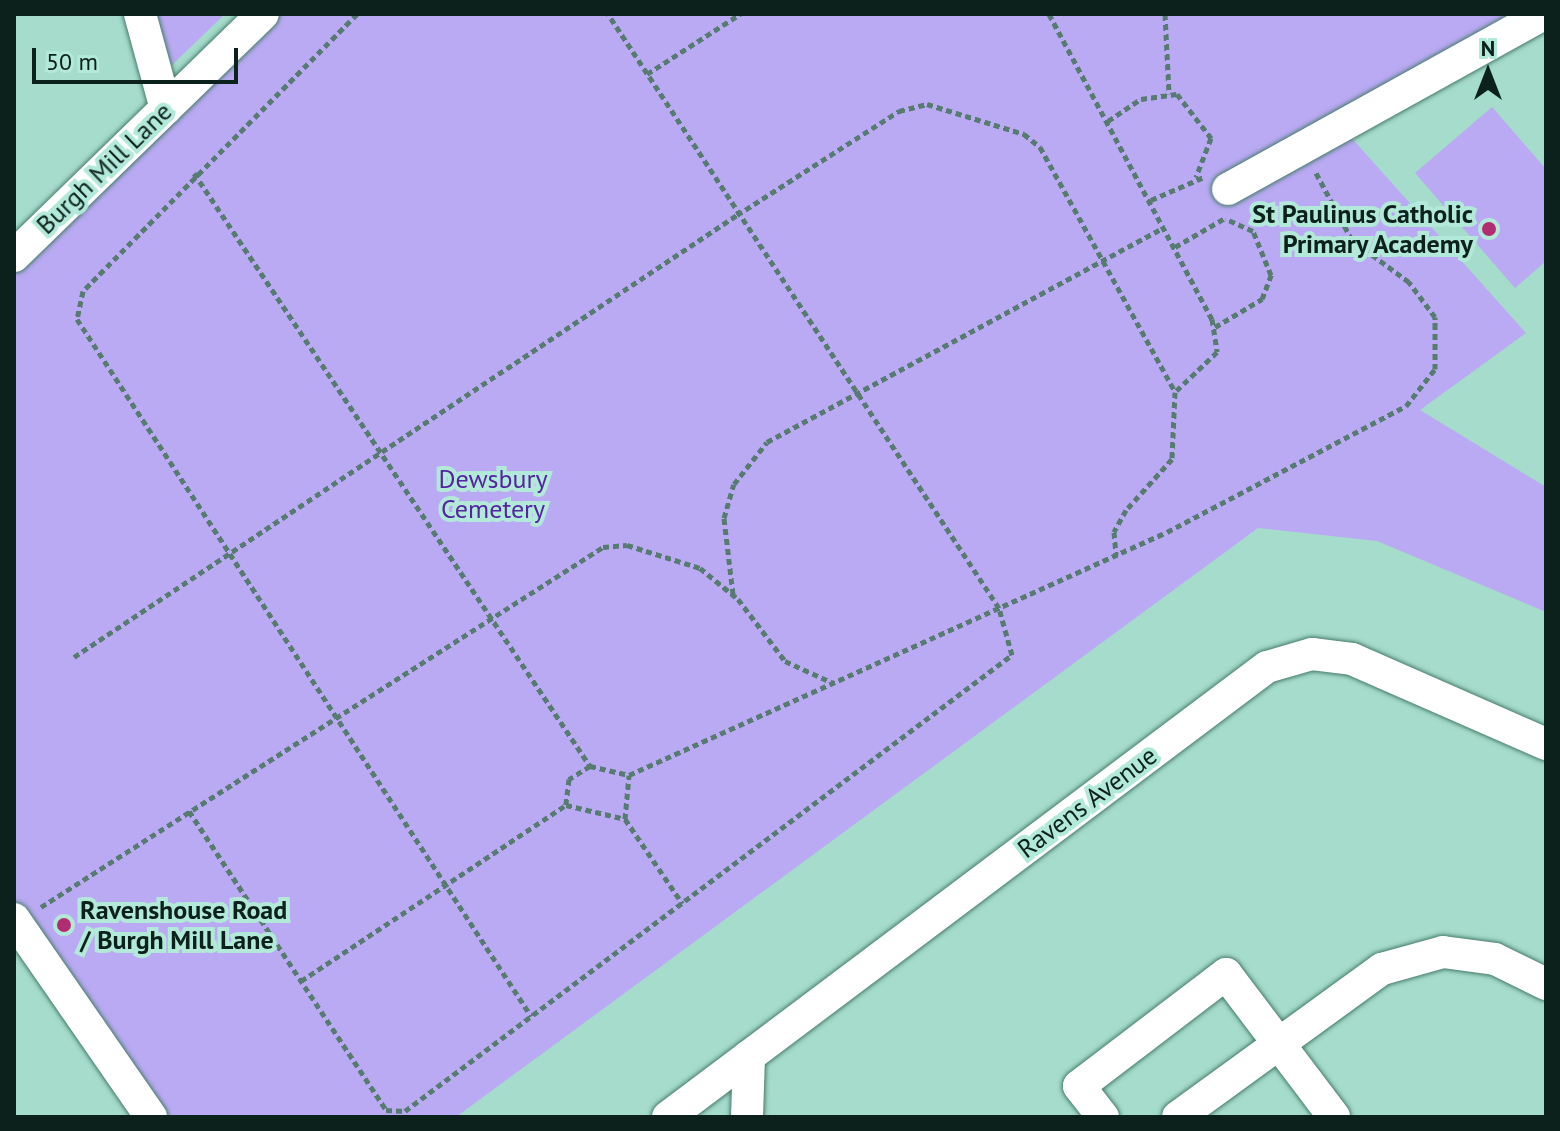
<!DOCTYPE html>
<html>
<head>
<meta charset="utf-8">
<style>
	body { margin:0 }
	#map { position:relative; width:1560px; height:1131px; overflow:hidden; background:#a6dccb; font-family:"PT Sans",sans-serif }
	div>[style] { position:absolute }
	.green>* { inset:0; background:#baaaf4 }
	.path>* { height:5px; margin-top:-2.5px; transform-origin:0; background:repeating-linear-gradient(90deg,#577b70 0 6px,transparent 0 10px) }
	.roads { filter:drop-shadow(0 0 2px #487c6d) drop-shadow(0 0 2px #487c6d) }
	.minor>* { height:32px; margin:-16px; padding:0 16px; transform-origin:16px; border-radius:16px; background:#fff }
	.dots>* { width:22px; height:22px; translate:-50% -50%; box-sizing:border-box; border:4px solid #b3e9d8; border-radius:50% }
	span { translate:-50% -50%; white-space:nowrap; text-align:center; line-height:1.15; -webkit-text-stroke:8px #b3e9d8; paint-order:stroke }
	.street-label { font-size:26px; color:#0c211b }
	.poi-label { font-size:26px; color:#0c211b; font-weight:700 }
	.right { translate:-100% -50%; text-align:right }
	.left { translate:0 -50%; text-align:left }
	.park-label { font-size:26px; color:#5324a1 }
	.frame { position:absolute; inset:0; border:16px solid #0c211b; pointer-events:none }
	.north { position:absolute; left:1448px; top:32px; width:80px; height:80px; -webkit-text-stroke:6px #b3e9d8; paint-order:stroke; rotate:0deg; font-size:22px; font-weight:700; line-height:32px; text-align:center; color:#0c211b }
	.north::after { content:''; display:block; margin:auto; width:28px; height:36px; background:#0c211b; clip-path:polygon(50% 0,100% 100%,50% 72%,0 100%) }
	.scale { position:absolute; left:32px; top:48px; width:206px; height:36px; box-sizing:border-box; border:4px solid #0c211b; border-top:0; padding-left:10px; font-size:24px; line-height:28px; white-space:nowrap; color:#0c211b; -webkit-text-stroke:6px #b3e9d8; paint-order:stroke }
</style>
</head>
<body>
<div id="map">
	<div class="green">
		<i style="clip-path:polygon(148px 14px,225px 14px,172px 65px)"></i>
		<i style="clip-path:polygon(263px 14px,1546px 14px,1340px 125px,1526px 333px,1420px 410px,1546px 487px,1546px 612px,1377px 541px,1258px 528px,456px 1117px,151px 1117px,14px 919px,14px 256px)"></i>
		<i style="clip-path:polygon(1492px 107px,1546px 169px,1546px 261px,1515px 288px,1415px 173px)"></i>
	</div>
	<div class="path">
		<i style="left:357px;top:14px;width:390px;rotate:134.7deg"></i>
		<i style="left:83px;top:291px;width:29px;rotate:102deg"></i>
		<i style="left:77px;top:319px;width:832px;rotate:56.92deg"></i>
		<i style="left:1049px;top:14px;width:346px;rotate:61.9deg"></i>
		<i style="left:1212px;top:319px;width:33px;rotate:81deg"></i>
		<i style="left:1217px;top:352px;width:58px;rotate:136.4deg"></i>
		<i style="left:1165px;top:14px;width:80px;rotate:87.1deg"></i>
		<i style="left:647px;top:74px;width:111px;rotate:-32.8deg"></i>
		<i style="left:1108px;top:121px;width:40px;rotate:-34deg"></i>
		<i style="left:1141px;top:99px;width:36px;rotate:-8deg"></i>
		<i style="left:1177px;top:94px;width:56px;rotate:52.3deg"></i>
		<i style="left:1211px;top:138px;width:42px;rotate:111deg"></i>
		<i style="left:194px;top:173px;width:713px;rotate:56.27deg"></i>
		<i style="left:590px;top:766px;width:40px;rotate:13deg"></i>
		<i style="left:629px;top:775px;width:590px;rotate:-24.31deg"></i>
		<i style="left:1167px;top:532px;width:270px;rotate:-27.8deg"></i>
		<i style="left:1406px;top:406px;width:47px;rotate:-51.9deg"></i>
		<i style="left:1435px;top:369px;width:52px;rotate:-90deg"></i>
		<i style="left:1435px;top:317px;width:44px;rotate:-126.6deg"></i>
		<i style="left:1409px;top:282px;width:71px;rotate:-143.6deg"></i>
		<i style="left:1352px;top:240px;width:78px;rotate:-118.2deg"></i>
		<i style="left:1151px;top:200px;width:58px;rotate:-23.5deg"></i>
		<i style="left:1175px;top:247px;width:58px;rotate:-30.1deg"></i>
		<i style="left:1215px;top:327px;width:55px;rotate:-30.8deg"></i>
		<i style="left:1262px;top:299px;width:26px;rotate:-69deg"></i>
		<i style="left:1271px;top:275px;width:48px;rotate:-112.2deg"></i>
		<i style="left:1253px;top:231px;width:30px;rotate:-156deg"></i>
		<i style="left:733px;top:594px;width:77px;rotate:-96.8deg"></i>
		<i style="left:724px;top:518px;width:35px;rotate:-74deg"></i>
		<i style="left:734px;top:484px;width:53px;rotate:-51.8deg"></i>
		<i style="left:767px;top:442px;width:449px;rotate:-28.4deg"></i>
		<i style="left:74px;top:657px;width:797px;rotate:-33.69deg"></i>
		<i style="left:737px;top:215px;width:193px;rotate:-32.7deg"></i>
		<i style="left:899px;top:111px;width:29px;rotate:-14deg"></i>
		<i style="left:927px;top:104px;width:102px;rotate:17.2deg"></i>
		<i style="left:1024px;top:134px;width:21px;rotate:39deg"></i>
		<i style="left:1040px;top:147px;width:280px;rotate:61.1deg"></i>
		<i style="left:1175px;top:392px;width:67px;rotate:92.6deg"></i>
		<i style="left:1172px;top:459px;width:69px;rotate:132deg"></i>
		<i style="left:1126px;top:510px;width:25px;rotate:119deg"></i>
		<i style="left:1114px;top:532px;width:23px;rotate:85deg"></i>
		<i style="left:590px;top:766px;width:25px;rotate:148deg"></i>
		<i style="left:569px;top:779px;width:26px;rotate:97deg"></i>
		<i style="left:566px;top:805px;width:61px;rotate:13.3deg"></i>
		<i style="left:625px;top:819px;width:44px;rotate:-84.8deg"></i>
		<i style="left:189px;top:811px;width:358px;rotate:56.6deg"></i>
		<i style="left:386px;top:1110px;width:19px;rotate:3deg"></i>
		<i style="left:405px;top:1111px;width:759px;rotate:-36.92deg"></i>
		<i style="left:1012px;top:655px;width:49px;rotate:-105.5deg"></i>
		<i style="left:999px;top:608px;width:711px;rotate:-123.35deg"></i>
		<i style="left:625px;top:819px;width:102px;rotate:55.8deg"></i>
		<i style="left:41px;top:907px;width:667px;rotate:-32.64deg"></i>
		<i style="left:603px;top:547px;width:24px;rotate:-5deg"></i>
		<i style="left:627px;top:545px;width:77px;rotate:17.5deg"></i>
		<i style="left:700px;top:568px;width:49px;rotate:39.2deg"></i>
		<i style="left:738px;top:599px;width:78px;rotate:52.8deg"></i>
		<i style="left:785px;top:661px;width:53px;rotate:24.6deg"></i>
		<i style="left:301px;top:981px;width:318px;rotate:-33.6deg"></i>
	</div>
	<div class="roads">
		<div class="minor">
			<i style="left:140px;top:14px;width:98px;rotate:74.7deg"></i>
			<i style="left:1228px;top:189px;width:361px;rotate:-29deg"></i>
			<i style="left:14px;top:256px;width:347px;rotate:-44.2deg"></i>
			<i style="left:14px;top:919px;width:241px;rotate:55.3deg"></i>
			<i style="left:668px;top:1117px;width:749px;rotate:-36.92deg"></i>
			<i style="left:1267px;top:667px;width:47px;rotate:-16.1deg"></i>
			<i style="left:1312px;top:654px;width:40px;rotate:7.1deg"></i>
			<i style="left:1352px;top:659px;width:212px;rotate:23.7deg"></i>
			<i style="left:747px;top:1117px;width:61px;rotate:-88.1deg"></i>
			<i style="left:1103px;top:1117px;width:39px;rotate:-128deg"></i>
			<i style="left:1079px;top:1086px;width:185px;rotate:-37.3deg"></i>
			<i style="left:1226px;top:974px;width:179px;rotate:52.9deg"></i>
			<i style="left:1178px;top:1117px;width:252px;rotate:-36deg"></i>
			<i style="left:1382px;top:969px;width:63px;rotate:-15.6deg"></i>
			<i style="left:1443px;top:952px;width:52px;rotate:7.7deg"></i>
			<i style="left:1495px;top:959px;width:57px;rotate:26.1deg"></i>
		</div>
	</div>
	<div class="dots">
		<i style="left:1489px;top:229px;background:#b12c71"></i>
		<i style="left:64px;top:925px;background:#b12c71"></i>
	</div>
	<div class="street-label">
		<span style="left:104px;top:168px;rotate:-44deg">Burgh Mill Lane</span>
		<span style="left:1087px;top:802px;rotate:-37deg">Ravens Avenue</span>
	</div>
	<div class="poi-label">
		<span class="right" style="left:1473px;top:229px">St Paulinus Catholic<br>Primary Academy</span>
		<span class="left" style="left:80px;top:925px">Ravenshouse Road<br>/ Burgh Mill Lane</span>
	</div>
	<div class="park-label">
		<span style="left:493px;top:494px">Dewsbury<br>Cemetery</span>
	</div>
	<div class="frame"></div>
	<div class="north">N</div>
	<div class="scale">50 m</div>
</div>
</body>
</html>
